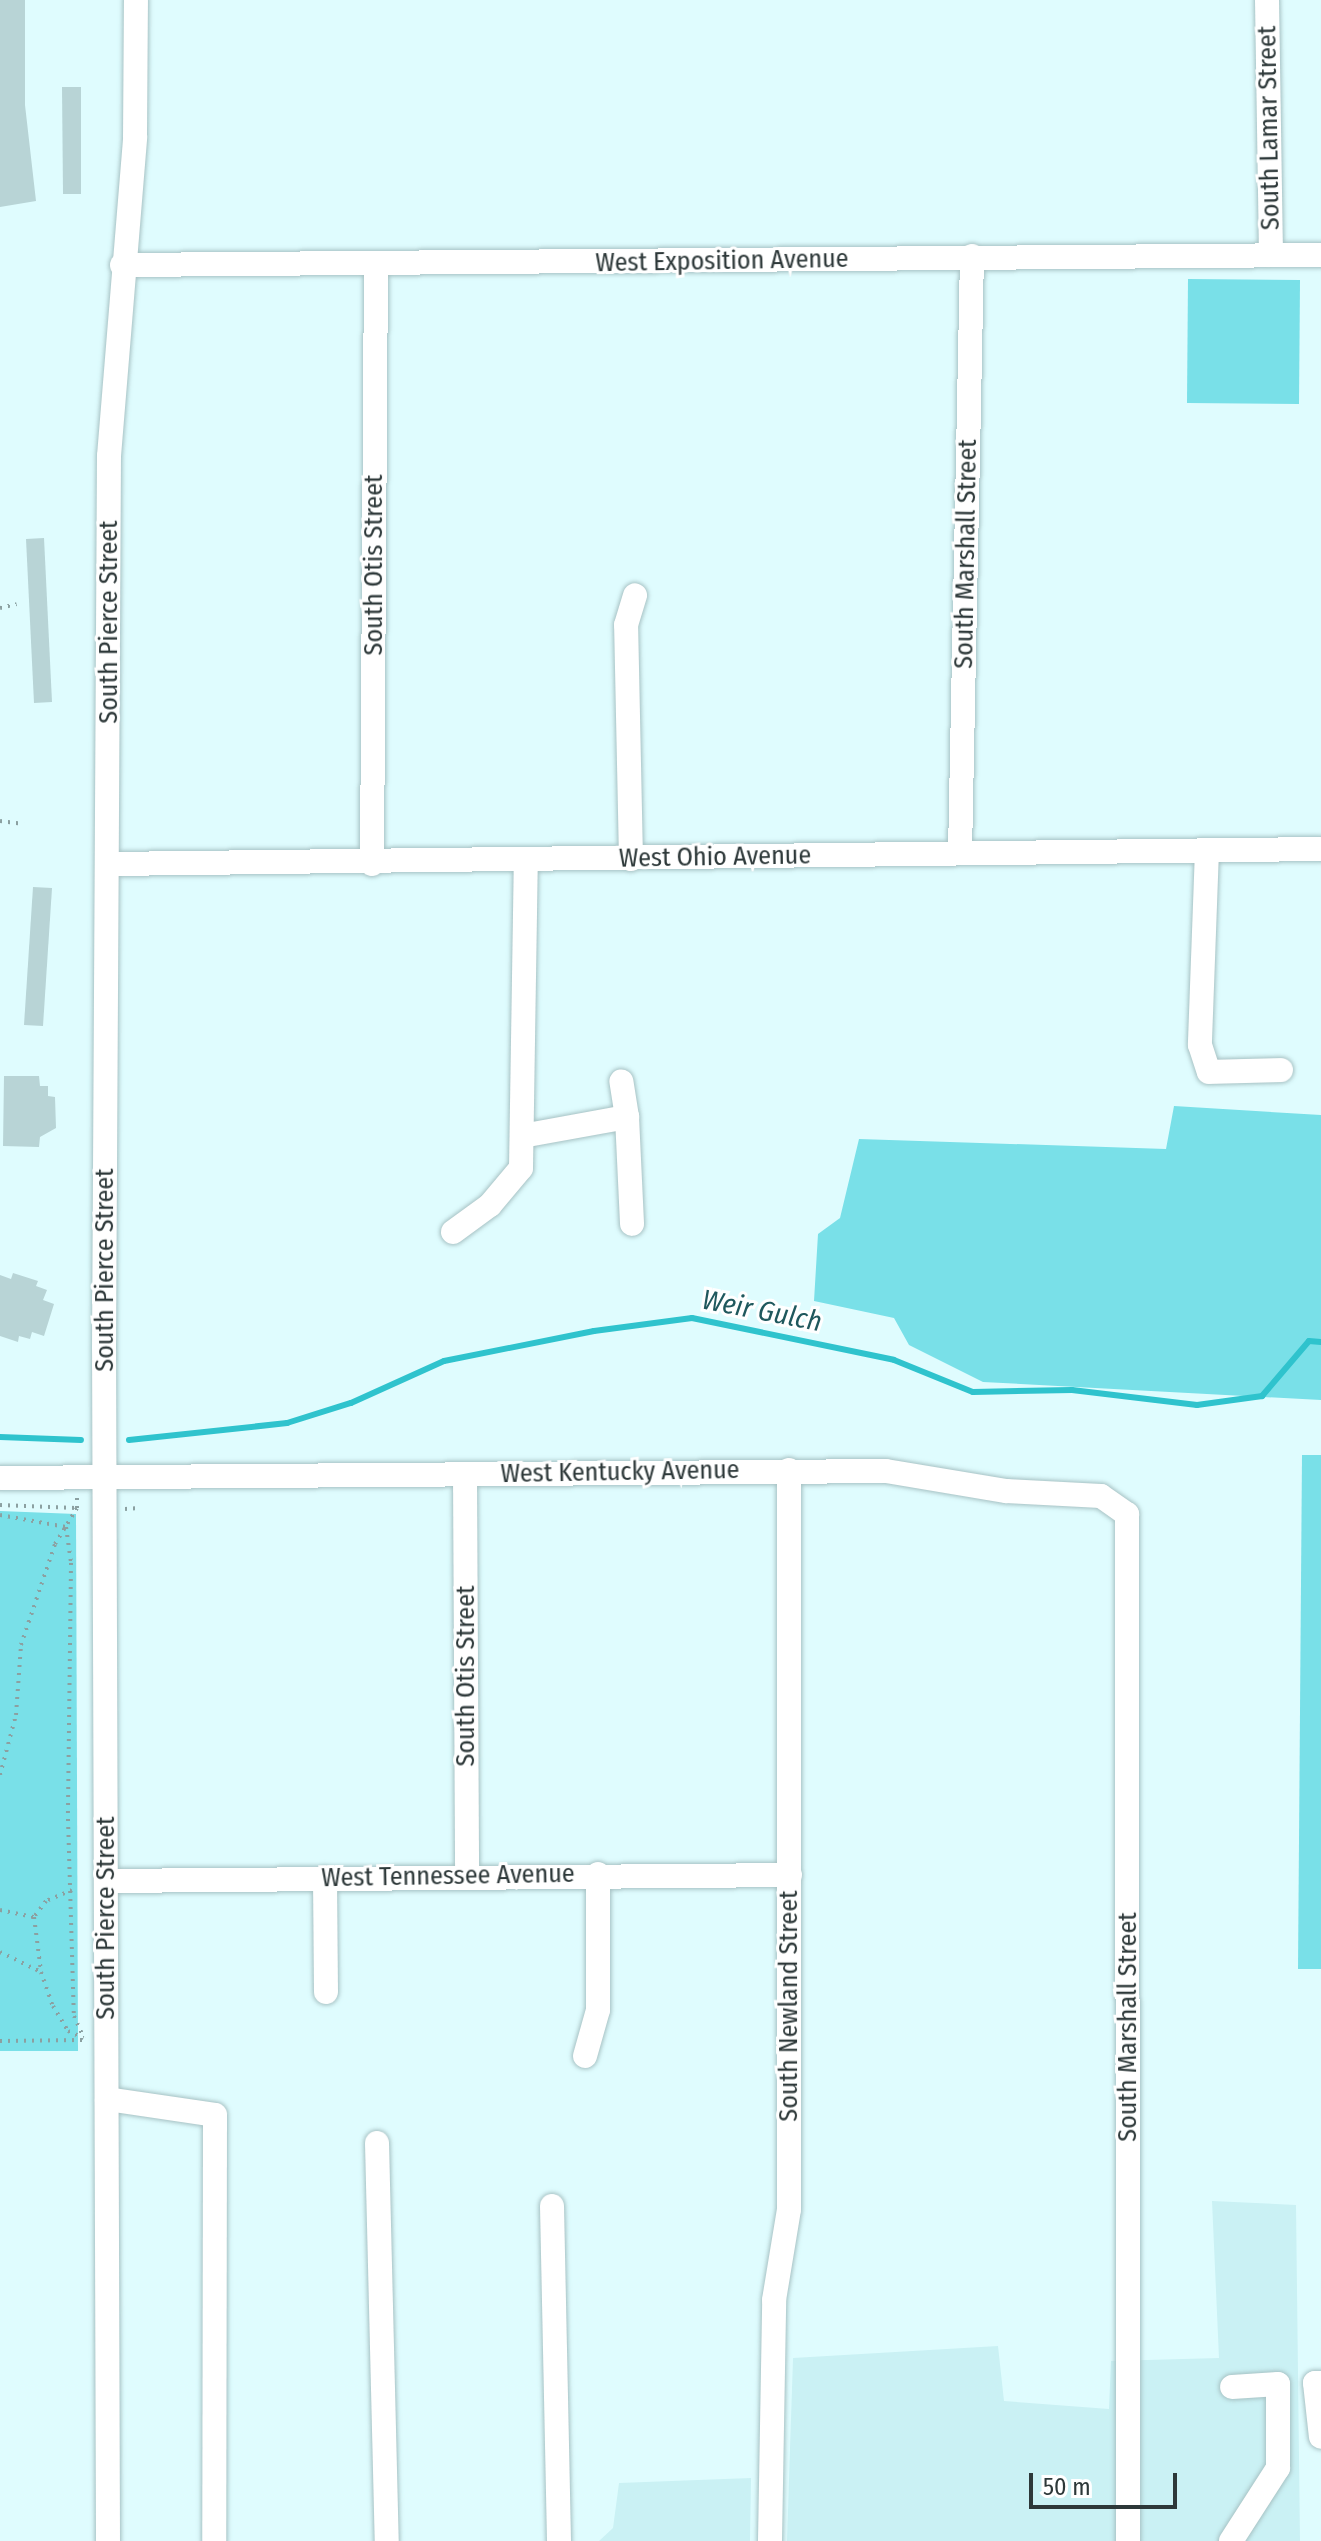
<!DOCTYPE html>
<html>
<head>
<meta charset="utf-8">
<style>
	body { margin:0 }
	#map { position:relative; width:1321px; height:2541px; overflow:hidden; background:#dffcfe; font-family:"Fira Sans Condensed",sans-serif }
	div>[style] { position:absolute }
	.built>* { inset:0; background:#caf1f4 }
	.green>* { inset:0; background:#79e0e8 }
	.stream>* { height:6px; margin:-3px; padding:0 3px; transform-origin:3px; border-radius:3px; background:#2fc3cd }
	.building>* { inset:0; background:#b8d4d6 }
	.path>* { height:4px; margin-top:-2px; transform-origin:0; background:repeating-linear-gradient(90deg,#8ba0a1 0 2px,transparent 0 8px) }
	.roads { filter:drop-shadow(0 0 2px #a7c2c4) drop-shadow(0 0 2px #a7c2c4) }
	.minor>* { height:24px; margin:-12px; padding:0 12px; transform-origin:12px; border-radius:12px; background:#fff }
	span { translate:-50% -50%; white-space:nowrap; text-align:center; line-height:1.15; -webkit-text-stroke:6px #fff; paint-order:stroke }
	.street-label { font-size:26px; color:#2d3839 }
	.water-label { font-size:28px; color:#1f585d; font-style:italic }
	.scale { position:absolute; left:1029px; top:2473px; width:148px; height:36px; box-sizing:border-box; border:4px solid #2d3839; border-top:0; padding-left:10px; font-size:24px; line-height:28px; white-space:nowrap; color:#2d3839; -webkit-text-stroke:6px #fff; paint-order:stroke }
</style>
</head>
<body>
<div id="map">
	<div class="built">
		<i style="clip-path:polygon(1212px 2201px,1296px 2205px,1300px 2541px,787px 2541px,793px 2358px,998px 2346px,1004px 2401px,1109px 2409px,1111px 2361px,1219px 2358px)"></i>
		<i style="clip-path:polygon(751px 2478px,750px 2541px,599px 2541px,613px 2528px,619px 2483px)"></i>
	</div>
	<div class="green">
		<i style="clip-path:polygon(1188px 279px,1300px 280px,1299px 404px,1187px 403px)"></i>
		<i style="clip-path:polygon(1174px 1106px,1321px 1115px,1321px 1400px,983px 1382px,909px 1345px,894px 1318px,814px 1301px,818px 1234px,840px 1218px,859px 1139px,1166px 1149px)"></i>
		<i style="clip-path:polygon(1302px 1455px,1321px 1455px,1321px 1969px,1298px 1969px)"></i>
		<i style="clip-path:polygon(0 1511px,76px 1514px,78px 2051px,0 2051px)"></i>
	</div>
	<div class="stream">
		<i style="left:0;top:1437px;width:81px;rotate:2.1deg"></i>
		<i style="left:129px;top:1440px;width:159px;rotate:-6.1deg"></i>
		<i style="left:287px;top:1423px;width:67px;rotate:-17.4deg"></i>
		<i style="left:351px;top:1403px;width:102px;rotate:-24.3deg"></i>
		<i style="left:444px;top:1361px;width:153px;rotate:-11.3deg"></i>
		<i style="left:594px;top:1331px;width:99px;rotate:-7.6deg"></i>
		<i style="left:692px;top:1318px;width:206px;rotate:11.7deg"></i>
		<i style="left:894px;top:1360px;width:85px;rotate:22.1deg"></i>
		<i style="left:973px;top:1392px;width:99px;rotate:-1.2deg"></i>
		<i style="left:1072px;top:1390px;width:126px;rotate:6.8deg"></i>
		<i style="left:1197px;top:1405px;width:66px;rotate:-7.9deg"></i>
		<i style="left:1262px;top:1396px;width:72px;rotate:-49.5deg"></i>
		<i style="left:1309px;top:1341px;width:12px;rotate:5deg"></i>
	</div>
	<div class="building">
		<i style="clip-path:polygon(0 0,25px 0,25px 105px,36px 201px,0 207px)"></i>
		<i style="clip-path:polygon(62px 87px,81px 87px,81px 194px,63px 194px)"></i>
		<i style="clip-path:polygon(44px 538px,52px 702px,34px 703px,26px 539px)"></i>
		<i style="clip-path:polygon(33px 887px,52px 888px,43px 1026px,24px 1025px)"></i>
		<i style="clip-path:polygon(4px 1076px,39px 1076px,40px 1086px,48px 1086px,48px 1096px,55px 1097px,56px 1128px,40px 1137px,39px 1147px,3px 1146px)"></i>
		<i style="clip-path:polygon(13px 1273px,38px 1281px,36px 1286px,47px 1290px,43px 1300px,54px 1304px,44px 1336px,32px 1332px,30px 1339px,19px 1336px,18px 1342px,0 1336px,0 1275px,11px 1279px)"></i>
	</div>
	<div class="path">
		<i style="left:0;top:608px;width:17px;rotate:-13deg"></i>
		<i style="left:0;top:821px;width:24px;rotate:7deg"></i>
		<i style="left:0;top:1505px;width:76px;rotate:2.3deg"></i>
		<i style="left:125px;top:1509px;width:14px;rotate:-4deg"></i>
		<i style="left:0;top:1515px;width:67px;rotate:10.3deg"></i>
		<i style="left:66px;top:1527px;width:36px;rotate:82deg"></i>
		<i style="left:71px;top:1563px;width:256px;rotate:90.7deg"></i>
		<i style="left:68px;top:1819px;width:197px;rotate:88.3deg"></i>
		<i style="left:74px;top:2016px;width:24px;rotate:66deg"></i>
		<i style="left:0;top:1775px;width:62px;rotate:-75.1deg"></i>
		<i style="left:16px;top:1715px;width:70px;rotate:-85.9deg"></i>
		<i style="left:21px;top:1645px;width:107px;rotate:-71.4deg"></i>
		<i style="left:55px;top:1544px;width:42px;rotate:-58.6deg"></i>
		<i style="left:77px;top:1508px;width:11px;rotate:-90deg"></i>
		<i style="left:72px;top:1890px;width:28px;rotate:157deg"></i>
		<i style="left:46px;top:1901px;width:20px;rotate:127deg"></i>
		<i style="left:34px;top:1917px;width:55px;rotate:82.7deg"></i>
		<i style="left:41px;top:1972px;width:36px;rotate:71deg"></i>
		<i style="left:53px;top:2006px;width:29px;rotate:59deg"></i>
		<i style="left:68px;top:2031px;width:17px;rotate:25deg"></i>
		<i style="left:0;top:1910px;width:35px;rotate:12deg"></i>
		<i style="left:0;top:1952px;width:46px;rotate:26deg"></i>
		<i style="left:0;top:2041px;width:82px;rotate:-0.7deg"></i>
	</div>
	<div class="roads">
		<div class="minor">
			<i style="left:1267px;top:0;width:255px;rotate:89.1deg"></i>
			<i style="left:122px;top:265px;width:1199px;rotate:-0.48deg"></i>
			<i style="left:1207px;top:850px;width:195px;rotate:92.1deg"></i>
			<i style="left:1200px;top:1045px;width:28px;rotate:72deg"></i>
			<i style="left:1209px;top:1072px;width:72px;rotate:-1.6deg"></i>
			<i style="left:960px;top:853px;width:597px;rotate:-88.85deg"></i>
			<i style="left:631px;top:859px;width:234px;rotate:-91.2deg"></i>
			<i style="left:626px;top:625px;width:31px;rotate:-73deg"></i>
			<i style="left:109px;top:864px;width:1212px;rotate:-0.71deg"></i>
			<i style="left:372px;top:864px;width:597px;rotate:-89.62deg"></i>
			<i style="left:627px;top:1117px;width:107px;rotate:87.3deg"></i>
			<i style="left:522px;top:1136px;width:107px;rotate:-10.3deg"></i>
			<i style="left:627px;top:1117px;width:36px;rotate:-99deg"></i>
			<i style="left:453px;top:1232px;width:46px;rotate:-36.1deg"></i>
			<i style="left:490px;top:1205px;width:48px;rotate:-50deg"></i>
			<i style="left:521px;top:1168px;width:307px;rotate:-89.1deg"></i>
			<i style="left:465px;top:1474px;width:404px;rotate:89.7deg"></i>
			<i style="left:0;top:1478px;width:886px;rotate:-0.45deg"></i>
			<i style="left:886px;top:1471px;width:122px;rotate:9.5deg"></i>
			<i style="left:1006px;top:1491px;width:95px;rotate:3deg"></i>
			<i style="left:1101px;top:1496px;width:32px;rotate:35deg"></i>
			<i style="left:1127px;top:1514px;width:1027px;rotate:89.94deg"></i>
			<i style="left:325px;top:1878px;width:114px;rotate:89.5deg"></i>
			<i style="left:106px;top:1881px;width:684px;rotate:-0.5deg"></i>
			<i style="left:585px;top:2056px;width:48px;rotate:-74.2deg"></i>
			<i style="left:598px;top:2010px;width:136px;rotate:-90deg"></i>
			<i style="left:107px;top:2099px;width:109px;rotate:8.4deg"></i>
			<i style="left:215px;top:2115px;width:426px;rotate:90.1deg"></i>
			<i style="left:377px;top:2143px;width:398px;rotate:88.6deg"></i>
			<i style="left:552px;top:2206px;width:335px;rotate:88.8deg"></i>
			<i style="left:1321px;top:2383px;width:6px;rotate:180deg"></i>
			<i style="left:1315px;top:2383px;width:54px;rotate:83.7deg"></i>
			<i style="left:108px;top:2541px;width:1192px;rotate:-90.19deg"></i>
			<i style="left:104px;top:1349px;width:893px;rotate:-89.68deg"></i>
			<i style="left:109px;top:456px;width:320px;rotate:-85.3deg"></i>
			<i style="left:135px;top:137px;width:137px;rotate:-89.6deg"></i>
			<i style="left:770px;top:2541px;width:241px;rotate:-89deg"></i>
			<i style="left:774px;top:2300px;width:92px;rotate:-80.6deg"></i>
			<i style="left:789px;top:2209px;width:739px;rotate:-90deg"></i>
			<i style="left:1231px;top:2541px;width:87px;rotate:-57.2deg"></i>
			<i style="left:1278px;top:2468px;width:84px;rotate:-90deg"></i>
			<i style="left:1278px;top:2384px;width:46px;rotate:176.3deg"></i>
		</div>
	</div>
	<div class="street-label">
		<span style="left:1269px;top:128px;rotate:-91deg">South Lamar Street</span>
		<span style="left:722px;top:261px;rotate:-1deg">West Exposition Avenue</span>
		<span style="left:966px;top:554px;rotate:-89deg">South Marshall Street</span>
		<span style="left:374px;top:565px;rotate:-90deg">South Otis Street</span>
		<span style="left:109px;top:622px;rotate:-90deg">South Pierce Street</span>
		<span style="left:715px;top:857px;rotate:-1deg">West Ohio Avenue</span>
		<span style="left:105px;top:1270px;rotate:-90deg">South Pierce Street</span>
		<span style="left:620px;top:1472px;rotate:-1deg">West Kentucky Avenue</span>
		<span style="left:466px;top:1676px;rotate:-90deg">South Otis Street</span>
		<span style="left:448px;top:1876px;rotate:-1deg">West Tennessee Avenue</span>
		<span style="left:106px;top:1918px;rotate:-90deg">South Pierce Street</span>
		<span style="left:789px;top:2006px;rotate:-90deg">South Newland Street</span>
		<span style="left:1128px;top:2027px;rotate:-90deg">South Marshall Street</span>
	</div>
	<div class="water-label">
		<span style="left:762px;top:1311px;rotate:11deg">Weir Gulch</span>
	</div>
	<div class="scale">50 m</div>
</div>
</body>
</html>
